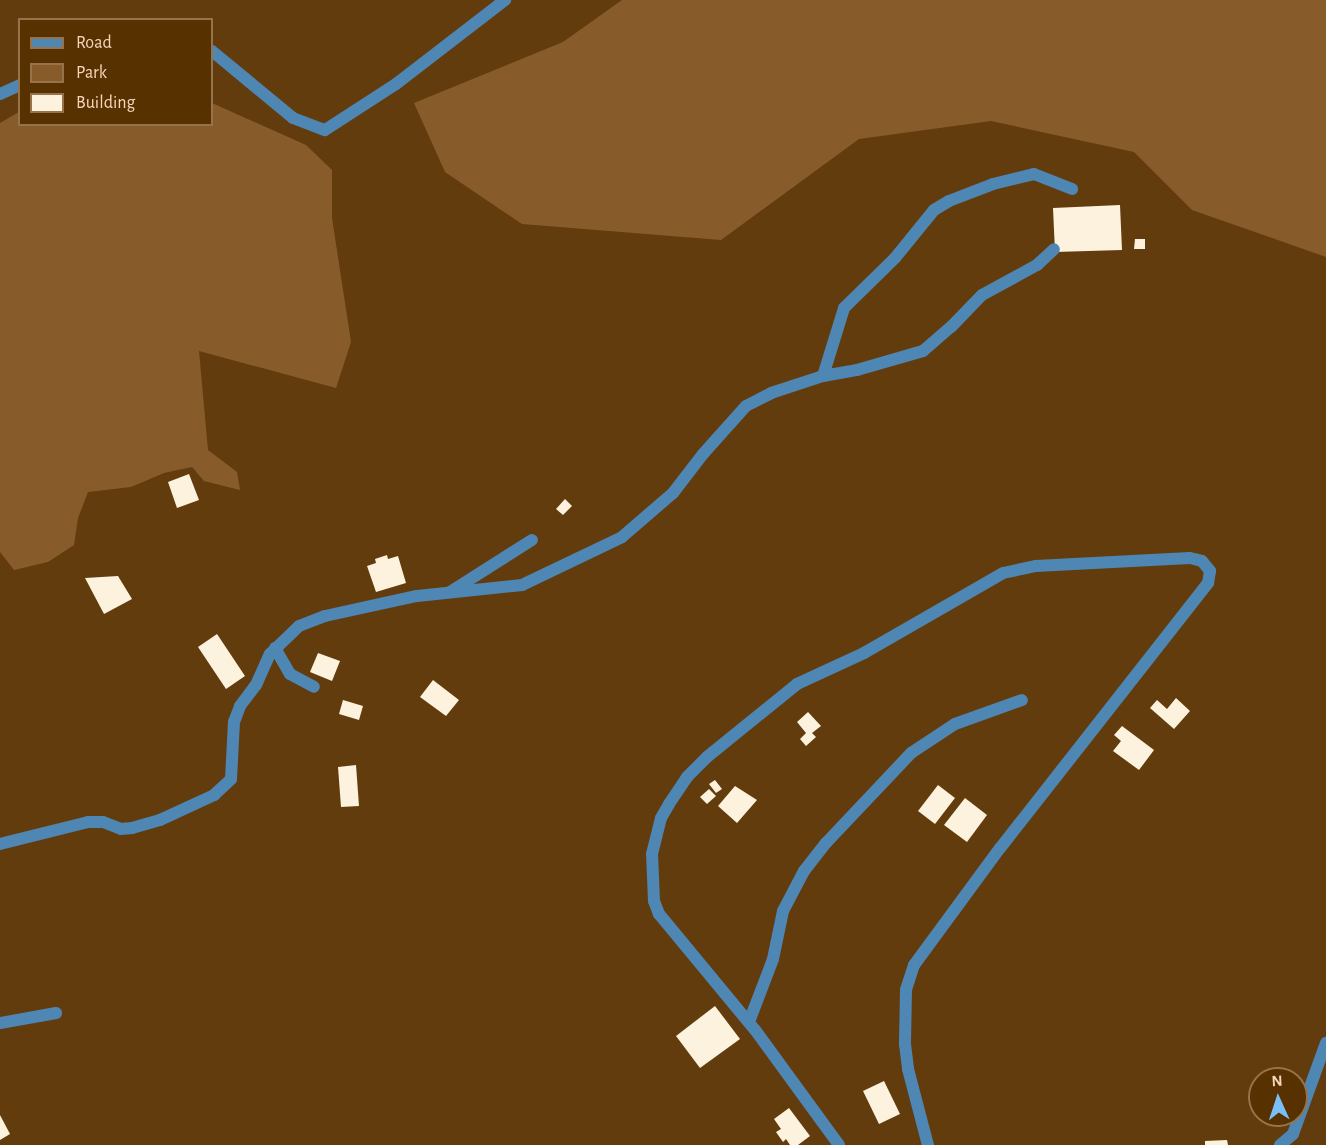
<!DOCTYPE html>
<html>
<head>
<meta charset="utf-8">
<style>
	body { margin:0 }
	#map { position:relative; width:1326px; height:1145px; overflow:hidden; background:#633c0d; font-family:"Alegreya Sans",sans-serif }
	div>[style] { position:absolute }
	.green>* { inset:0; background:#885b2b }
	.building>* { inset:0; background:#fcf2de }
	.minor>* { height:12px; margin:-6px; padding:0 6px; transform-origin:6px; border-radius:6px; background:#4e86b4 }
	span { translate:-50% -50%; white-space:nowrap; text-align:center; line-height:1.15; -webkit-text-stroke:6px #583100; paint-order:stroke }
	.legend { position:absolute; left:18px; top:18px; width:195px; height:108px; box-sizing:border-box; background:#583100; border:2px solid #96734a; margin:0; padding:8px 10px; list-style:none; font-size:18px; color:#f4d6ba }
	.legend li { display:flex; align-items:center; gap:12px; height:30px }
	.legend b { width:30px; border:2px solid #96734a }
	.north { position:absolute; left:1248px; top:1067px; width:60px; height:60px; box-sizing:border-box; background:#583100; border:2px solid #96734a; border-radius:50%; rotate:357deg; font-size:16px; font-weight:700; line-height:24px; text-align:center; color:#f4d6ba }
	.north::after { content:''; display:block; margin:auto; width:21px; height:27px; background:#7abff8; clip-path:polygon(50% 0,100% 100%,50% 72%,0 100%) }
</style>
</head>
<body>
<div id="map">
	<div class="green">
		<i style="clip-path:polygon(622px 0,1326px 0,1326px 257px,1192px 210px,1134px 152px,991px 121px,859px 139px,721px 240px,522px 224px,445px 172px,414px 103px,563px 42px)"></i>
		<i style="clip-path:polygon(212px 103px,306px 145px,332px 170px,332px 218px,351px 342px,336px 388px,199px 351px,208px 450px,237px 472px,240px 490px,204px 481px,192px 467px,164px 473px,131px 487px,88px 492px,78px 518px,74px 545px,48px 562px,14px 570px,0 552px,0 123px,19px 112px,20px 124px,212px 124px)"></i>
	</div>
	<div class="building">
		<i style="clip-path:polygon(1120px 205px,1122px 250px,1055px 252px,1053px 208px)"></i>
		<i style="clip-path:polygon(1135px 239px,1145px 239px,1145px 249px,1134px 249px)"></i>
		<i style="clip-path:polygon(189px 474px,199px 500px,177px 508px,168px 482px)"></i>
		<i style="clip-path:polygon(565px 499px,572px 506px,563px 515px,556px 509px)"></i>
		<i style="clip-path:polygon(387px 555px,388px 559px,398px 556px,406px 583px,376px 592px,367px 566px,376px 563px,375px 559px)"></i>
		<i style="clip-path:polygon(118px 576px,132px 599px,104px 614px,85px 578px)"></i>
		<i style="clip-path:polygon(217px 634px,245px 676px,226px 689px,198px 647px)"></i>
		<i style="clip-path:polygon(318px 653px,340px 661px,332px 681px,310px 672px)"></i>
		<i style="clip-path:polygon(433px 680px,459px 700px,446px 716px,420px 697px)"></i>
		<i style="clip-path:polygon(1176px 698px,1190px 711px,1174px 729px,1150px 708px,1157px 700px,1167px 709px)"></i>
		<i style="clip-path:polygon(343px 700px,363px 706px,359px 720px,339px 714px)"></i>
		<i style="clip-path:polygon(808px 712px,821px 726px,812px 733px,816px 737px,806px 746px,800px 739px,806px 733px,797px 722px)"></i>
		<i style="clip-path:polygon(1122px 726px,1154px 750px,1139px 770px,1113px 751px,1121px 741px,1114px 735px)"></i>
		<i style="clip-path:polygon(356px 765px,359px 806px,341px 807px,338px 767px)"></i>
		<i style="clip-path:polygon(715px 780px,722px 789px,716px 793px,709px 784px)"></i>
		<i style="clip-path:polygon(938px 785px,955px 798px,935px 824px,918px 811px)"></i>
		<i style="clip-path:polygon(735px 786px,757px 800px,737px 823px,718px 806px)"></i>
		<i style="clip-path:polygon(709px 789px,716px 796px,707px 804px,700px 797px)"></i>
		<i style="clip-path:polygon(965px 798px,987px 815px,967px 842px,944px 825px)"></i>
		<i style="clip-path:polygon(715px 1006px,740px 1039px,700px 1068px,676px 1036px)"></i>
		<i style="clip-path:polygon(884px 1081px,900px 1114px,879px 1124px,863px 1091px)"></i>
		<i style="clip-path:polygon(789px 1108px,810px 1136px,798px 1145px,790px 1145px,786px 1139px,783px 1142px,776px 1132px,781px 1129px,774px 1119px)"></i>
		<i style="clip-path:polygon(0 1115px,10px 1134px,0 1140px)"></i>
		<i style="clip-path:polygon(1227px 1140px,1228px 1145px,1205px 1145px,1205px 1141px)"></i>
	</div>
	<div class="minor">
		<i style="left:212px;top:51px;width:105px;rotate:39.6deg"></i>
		<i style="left:293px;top:118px;width:34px;rotate:21deg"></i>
		<i style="left:325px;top:130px;width:85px;rotate:-32.9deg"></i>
		<i style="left:396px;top:84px;width:138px;rotate:-37.6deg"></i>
		<i style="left:0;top:94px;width:22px;rotate:-24deg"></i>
		<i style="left:823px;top:376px;width:35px;rotate:-10deg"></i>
		<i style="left:857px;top:370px;width:69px;rotate:-16.1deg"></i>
		<i style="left:923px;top:351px;width:37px;rotate:-41deg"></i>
		<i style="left:951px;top:327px;width:45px;rotate:-45.9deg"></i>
		<i style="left:982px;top:295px;width:63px;rotate:-28.6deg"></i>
		<i style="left:1037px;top:265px;width:23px;rotate:-43deg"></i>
		<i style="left:450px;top:592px;width:97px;rotate:-32.4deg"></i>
		<i style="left:275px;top:648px;width:30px;rotate:60deg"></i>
		<i style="left:290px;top:674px;width:27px;rotate:28deg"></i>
		<i style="left:0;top:844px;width:91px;rotate:-14deg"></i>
		<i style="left:88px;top:822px;width:15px"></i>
		<i style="left:103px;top:822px;width:19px;rotate:21deg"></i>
		<i style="left:121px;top:829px;width:11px;rotate:-5deg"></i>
		<i style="left:132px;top:828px;width:29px;rotate:-16deg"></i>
		<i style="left:160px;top:820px;width:60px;rotate:-24.8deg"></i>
		<i style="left:214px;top:795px;width:23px;rotate:-43deg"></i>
		<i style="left:231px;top:779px;width:57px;rotate:-87deg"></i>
		<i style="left:234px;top:722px;width:17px;rotate:-69deg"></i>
		<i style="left:240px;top:706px;width:26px;rotate:-53deg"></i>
		<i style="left:256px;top:685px;width:34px;rotate:-66deg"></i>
		<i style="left:270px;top:654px;width:40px;rotate:-44deg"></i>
		<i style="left:299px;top:626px;width:28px;rotate:-21deg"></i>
		<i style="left:325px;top:616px;width:94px;rotate:-12.3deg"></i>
		<i style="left:417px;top:596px;width:106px;rotate:-6deg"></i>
		<i style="left:522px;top:585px;width:111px;rotate:-25.6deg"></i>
		<i style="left:622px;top:537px;width:67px;rotate:-40.8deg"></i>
		<i style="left:673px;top:493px;width:49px;rotate:-52.4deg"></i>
		<i style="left:703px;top:454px;width:64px;rotate:-48.1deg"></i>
		<i style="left:746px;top:406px;width:28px;rotate:-27deg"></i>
		<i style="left:771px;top:393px;width:55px;rotate:-18.1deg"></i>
		<i style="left:823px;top:376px;width:71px;rotate:-72.8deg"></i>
		<i style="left:844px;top:308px;width:71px;rotate:-44.4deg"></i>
		<i style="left:895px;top:258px;width:62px;rotate:-50.9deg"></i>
		<i style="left:934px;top:210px;width:17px;rotate:-31deg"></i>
		<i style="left:949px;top:201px;width:47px;rotate:-21.1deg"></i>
		<i style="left:993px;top:184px;width:42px;rotate:-13.7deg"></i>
		<i style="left:1034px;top:174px;width:41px;rotate:21.5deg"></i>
		<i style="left:749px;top:1022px;width:67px;rotate:-69.1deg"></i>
		<i style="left:773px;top:959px;width:49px;rotate:-78.2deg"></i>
		<i style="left:783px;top:911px;width:45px;rotate:-62.3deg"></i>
		<i style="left:804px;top:871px;width:36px;rotate:-52deg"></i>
		<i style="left:826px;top:843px;width:124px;rotate:-46.6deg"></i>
		<i style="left:911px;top:753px;width:53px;rotate:-33.4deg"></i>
		<i style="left:955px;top:724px;width:71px;rotate:-19.7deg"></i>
		<i style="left:0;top:1023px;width:57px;rotate:-10.1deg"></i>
		<i style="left:839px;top:1145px;width:142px;rotate:-126.1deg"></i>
		<i style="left:755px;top:1030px;width:151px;rotate:-129.6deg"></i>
		<i style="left:659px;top:914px;width:14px;rotate:-111deg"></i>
		<i style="left:654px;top:901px;width:47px;rotate:-92.4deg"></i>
		<i style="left:652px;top:854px;width:37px;rotate:-76deg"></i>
		<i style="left:661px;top:818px;width:16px;rotate:-60deg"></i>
		<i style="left:669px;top:804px;width:32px;rotate:-56deg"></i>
		<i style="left:687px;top:777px;width:28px;rotate:-45deg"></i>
		<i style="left:707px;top:757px;width:116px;rotate:-39deg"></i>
		<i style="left:797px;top:684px;width:74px;rotate:-24.8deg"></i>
		<i style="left:864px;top:653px;width:160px;rotate:-29.9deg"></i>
		<i style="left:1003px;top:573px;width:34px;rotate:-12deg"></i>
		<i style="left:1036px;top:566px;width:154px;rotate:-3deg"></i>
		<i style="left:1190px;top:558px;width:12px;rotate:14deg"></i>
		<i style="left:1202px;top:561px;width:13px;rotate:51deg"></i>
		<i style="left:1210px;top:571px;width:12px;rotate:99deg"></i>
		<i style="left:1208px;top:583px;width:337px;rotate:128.1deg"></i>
		<i style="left:1000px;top:848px;width:145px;rotate:126.3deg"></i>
		<i style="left:914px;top:965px;width:26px;rotate:108deg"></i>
		<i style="left:906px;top:990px;width:54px;rotate:91.1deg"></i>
		<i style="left:905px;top:1044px;width:25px;rotate:83deg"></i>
		<i style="left:908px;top:1069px;width:79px;rotate:75.3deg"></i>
		<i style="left:1280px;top:1145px;width:17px;rotate:-40deg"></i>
		<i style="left:1293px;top:1134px;width:97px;rotate:-70.1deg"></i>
	</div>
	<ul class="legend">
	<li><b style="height:8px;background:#4e86b4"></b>Road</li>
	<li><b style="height:16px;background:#885b2b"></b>Park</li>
	<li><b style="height:16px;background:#fcf2de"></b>Building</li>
	</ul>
	<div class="north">N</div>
</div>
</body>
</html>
